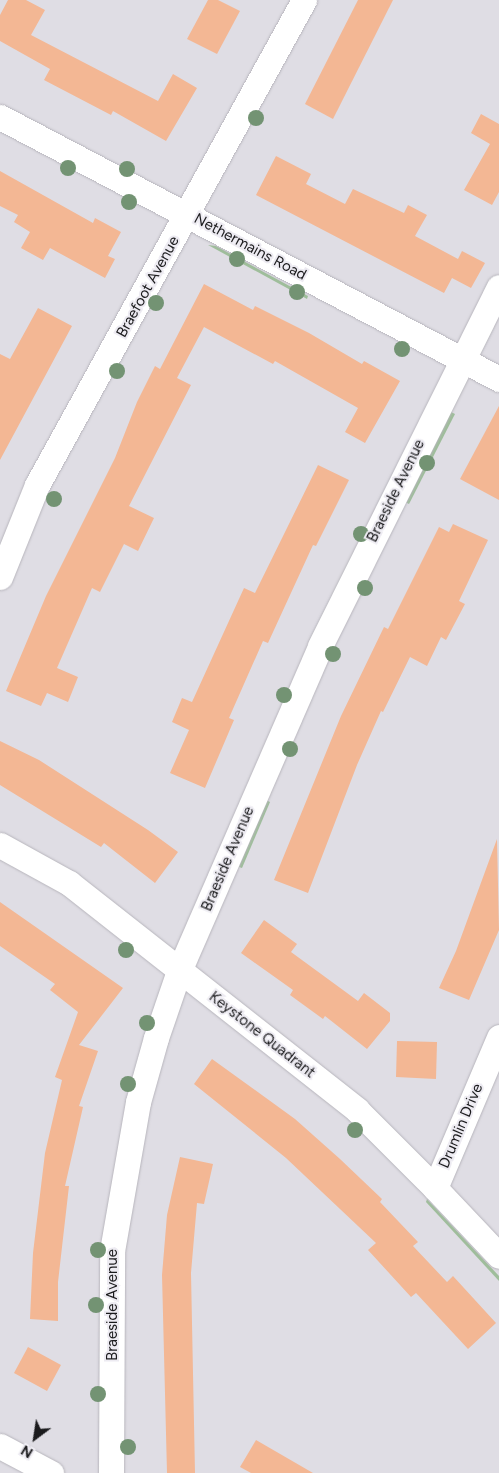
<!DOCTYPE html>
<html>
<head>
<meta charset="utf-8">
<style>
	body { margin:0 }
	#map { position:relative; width:499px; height:1473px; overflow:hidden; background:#dfdde4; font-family:Figtree,sans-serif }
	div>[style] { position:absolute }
	.green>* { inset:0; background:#9fbe9b }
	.building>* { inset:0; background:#f3b794 }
	.roads { filter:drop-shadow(0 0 1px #b7b5bc) drop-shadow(0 0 1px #b7b5bc) }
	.minor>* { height:25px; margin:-12.5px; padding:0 12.5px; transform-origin:12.5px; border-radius:12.5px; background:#fff }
	.trees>* { width:16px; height:16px; margin:-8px; border-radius:50%; background:#739373 }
	span { translate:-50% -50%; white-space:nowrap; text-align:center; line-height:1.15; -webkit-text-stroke:4px #edebf2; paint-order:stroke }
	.street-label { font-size:15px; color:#1b1b1d }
	.north { position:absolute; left:10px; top:1413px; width:50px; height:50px; -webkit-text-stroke:4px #edebf2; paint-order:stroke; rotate:211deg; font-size:14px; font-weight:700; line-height:20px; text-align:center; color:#1b1b1d }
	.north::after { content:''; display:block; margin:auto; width:18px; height:22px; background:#1b1b1d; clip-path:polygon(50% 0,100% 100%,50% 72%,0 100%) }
</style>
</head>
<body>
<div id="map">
	<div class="green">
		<i style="clip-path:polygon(208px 245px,216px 246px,308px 296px,307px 299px)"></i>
		<i style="clip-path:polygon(451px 412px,455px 414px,409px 504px,405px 502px)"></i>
		<i style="clip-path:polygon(266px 800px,270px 802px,242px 868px,239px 867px)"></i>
		<i style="clip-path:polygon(427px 1199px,499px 1276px,499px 1281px,426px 1202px)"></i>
	</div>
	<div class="building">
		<i style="clip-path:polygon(8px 0,26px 0,45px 10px,31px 35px,158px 101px,173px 74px,197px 88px,166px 141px,113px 111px,111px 115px,44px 80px,50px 69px,0 41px,0 15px)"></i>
		<i style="clip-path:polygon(208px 0,218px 0,240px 11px,217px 54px,187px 39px)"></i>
		<i style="clip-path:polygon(358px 0,393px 0,333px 119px,305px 104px)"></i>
		<i style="clip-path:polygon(481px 114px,499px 124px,499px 192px,492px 205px,464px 190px,490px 144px,471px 133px)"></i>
		<i style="clip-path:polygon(276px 156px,311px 174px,306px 184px,345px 204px,353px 189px,404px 213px,408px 205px,427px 215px,415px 236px,458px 259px,462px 251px,485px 263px,471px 288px,452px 278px,444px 293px,256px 195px)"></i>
		<i style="clip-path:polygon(0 171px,93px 223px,95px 218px,121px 232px,108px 256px,115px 259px,105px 278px,50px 248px,43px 260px,21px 248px,30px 232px,14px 222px,18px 215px,0 206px)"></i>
		<i style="clip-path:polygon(204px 284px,253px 310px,255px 306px,309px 333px,362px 364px,364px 361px,400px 381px,365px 443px,345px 432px,358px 408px,275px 361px,273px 364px,204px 327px,177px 378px,191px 385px,129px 506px,154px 518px,138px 551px,124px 544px,100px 592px,92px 588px,57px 668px,78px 677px,68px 702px,47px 693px,41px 706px,6px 691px,46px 596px,115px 458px,137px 402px,155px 366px,160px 369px)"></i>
		<i style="clip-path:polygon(38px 308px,72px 326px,0 460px,0 354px,10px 359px)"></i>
		<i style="clip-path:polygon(499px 406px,499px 500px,460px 479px)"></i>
		<i style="clip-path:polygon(318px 465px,349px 480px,316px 546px,313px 545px,268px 643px,263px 641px,229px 718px,234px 720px,205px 788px,170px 773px,189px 730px,172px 722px,182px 698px,192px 702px,244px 588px,255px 593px)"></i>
		<i style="clip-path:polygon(453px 524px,488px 540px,459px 601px,465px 604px,446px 640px,441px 637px,427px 666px,410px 657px,383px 712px,381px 711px,357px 765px,308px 893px,274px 880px,341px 716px,384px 627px,388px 629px,439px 527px,449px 532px)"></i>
		<i style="clip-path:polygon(0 741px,39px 760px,148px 830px,178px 852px,155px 883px,104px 843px,101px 847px,0 785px)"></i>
		<i style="clip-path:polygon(497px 839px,499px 930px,469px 1000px,439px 988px,456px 951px)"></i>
		<i style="clip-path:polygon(0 902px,123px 988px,79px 1045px,98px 1051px,79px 1106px,83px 1107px,65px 1186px,69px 1186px,58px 1282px,58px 1321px,30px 1319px,33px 1253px,45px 1153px,62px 1080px,55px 1077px,78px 1012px,50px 990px,55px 984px,0 946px)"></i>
		<i style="clip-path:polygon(264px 920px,297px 944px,291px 952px,358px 1001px,364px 993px,390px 1013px,390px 1021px,367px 1049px,325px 1016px,323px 1019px,290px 995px,293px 990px,241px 953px)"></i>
		<i style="clip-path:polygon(397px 1041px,437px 1042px,436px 1079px,396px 1077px)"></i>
		<i style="clip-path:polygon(212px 1059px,295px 1119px,340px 1159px,382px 1199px,380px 1202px,418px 1242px,413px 1246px,447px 1282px,453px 1276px,496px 1323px,468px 1349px,416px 1293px,411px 1297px,368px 1250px,376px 1243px,286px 1158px,194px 1084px)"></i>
		<i style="clip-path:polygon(180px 1157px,213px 1164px,204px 1204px,197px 1203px,191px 1273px,195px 1473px,167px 1473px,162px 1275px,167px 1215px)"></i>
		<i style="clip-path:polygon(28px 1347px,61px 1365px,47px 1391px,14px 1373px)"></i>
		<i style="clip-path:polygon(256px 1440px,313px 1473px,251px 1473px,240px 1467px)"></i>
	</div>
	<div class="roads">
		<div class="minor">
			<i style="left:0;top:117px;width:564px;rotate:27.7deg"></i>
			<i style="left:0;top:577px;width:99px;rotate:-68.1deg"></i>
			<i style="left:37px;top:485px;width:554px;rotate:-61.17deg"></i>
			<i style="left:0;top:845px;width:79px;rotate:28.8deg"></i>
			<i style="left:69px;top:883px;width:367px;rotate:38.2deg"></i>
			<i style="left:357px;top:1110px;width:110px;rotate:45deg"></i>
			<i style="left:435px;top:1188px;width:93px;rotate:46.7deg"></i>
			<i style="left:435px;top:1188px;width:164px;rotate:-67deg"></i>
			<i style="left:0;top:1446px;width:58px;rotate:27.9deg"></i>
			<i style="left:111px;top:1473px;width:222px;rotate:-89.7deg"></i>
			<i style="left:112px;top:1251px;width:151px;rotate:-80.1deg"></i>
			<i style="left:138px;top:1102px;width:66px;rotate:-74.3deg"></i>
			<i style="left:156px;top:1038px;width:71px;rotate:-71.1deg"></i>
			<i style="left:179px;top:971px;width:354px;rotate:-66.5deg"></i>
			<i style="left:320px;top:646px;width:401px;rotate:-63.5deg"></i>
		</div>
	</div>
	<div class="trees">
		<i style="left:256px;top:118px"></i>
		<i style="left:68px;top:168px"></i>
		<i style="left:127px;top:169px"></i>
		<i style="left:129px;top:202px"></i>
		<i style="left:237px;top:259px"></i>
		<i style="left:297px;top:292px"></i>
		<i style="left:156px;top:303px"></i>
		<i style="left:402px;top:349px"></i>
		<i style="left:117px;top:371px"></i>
		<i style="left:427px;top:463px"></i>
		<i style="left:54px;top:499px"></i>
		<i style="left:361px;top:534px"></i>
		<i style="left:365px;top:588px"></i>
		<i style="left:333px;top:654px"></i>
		<i style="left:284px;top:695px"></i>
		<i style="left:290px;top:749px"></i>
		<i style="left:126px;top:950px"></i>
		<i style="left:147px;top:1023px"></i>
		<i style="left:128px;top:1084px"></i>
		<i style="left:355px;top:1130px"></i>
		<i style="left:98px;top:1250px"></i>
		<i style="left:96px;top:1305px"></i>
		<i style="left:98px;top:1394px"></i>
		<i style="left:128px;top:1447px"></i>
	</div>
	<div class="street-label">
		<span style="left:250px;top:247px;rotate:28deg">Nethermains Road</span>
		<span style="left:148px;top:287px;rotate:-61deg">Braefoot Avenue</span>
		<span style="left:396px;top:491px;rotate:-64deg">Braeside Avenue</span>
		<span style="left:228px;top:859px;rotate:-67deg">Braeside Avenue</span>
		<span style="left:262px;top:1035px;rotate:38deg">Keystone Quadrant</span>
		<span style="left:461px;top:1126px;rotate:-67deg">Drumlin Drive</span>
		<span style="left:113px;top:1305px;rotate:-90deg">Braeside Avenue</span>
	</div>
	<div class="north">N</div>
</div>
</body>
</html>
